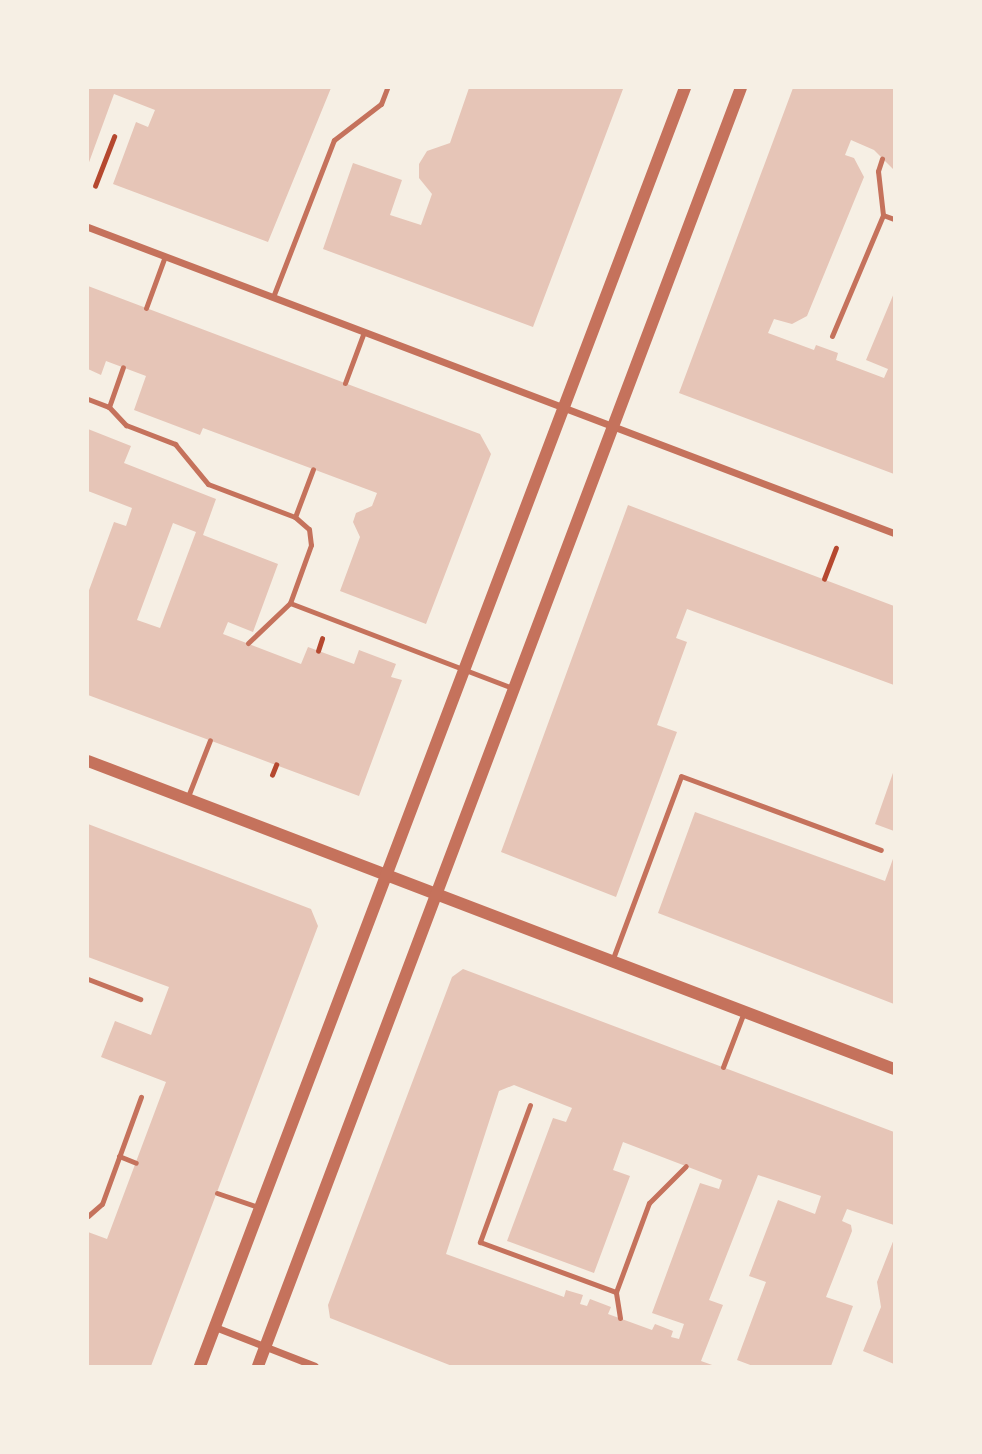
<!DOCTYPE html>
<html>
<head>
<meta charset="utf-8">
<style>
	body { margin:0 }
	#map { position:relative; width:982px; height:1454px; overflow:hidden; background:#f6efe4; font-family:Ubuntu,sans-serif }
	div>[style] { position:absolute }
	.building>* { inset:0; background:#e6c5b7 }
	.path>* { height:4.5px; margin:-2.25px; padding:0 2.25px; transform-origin:2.25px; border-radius:2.25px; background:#b5482f }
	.service>* { height:5px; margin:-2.5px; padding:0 2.5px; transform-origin:2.5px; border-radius:2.5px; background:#c5725c }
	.minor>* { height:7px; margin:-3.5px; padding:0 3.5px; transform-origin:3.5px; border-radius:3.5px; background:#c5725c }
	.tertiary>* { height:12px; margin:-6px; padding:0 6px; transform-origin:6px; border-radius:6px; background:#c5725c }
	span { translate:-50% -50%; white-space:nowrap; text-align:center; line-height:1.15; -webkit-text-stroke:7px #f6efe4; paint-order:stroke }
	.frame { position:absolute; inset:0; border:89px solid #f6efe4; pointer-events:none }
</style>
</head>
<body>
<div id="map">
	<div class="building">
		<i style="clip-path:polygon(88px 88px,331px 88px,268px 242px,113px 184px,136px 122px,148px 127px,155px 110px,114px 94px,88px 165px)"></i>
		<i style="clip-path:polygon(469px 88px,623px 89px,533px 327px,323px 249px,353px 163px,402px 180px,390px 215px,421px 225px,432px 194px,419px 178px,419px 164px,427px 151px,450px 143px)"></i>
		<i style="clip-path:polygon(793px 88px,894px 88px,894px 170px,874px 150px,851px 140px,845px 155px,854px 158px,864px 177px,807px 316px,792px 324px,774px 319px,768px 333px,814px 350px,816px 345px,838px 353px,836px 360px,884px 378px,888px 369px,866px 360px,894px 293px,894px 474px,679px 393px)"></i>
		<i style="clip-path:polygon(88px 286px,480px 434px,491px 454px,426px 624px,340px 591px,360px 537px,353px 522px,356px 513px,372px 506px,377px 493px,203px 428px,200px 435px,134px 410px,146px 376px,106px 361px,101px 375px,88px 369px)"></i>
		<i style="clip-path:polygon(evenodd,88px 429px,131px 446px,124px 463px,216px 499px,203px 535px,278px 564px,253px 632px,228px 622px,223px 634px,301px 664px,308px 647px,354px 664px,359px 650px,396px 664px,391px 677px,402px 680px,359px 796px,88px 695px,88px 593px,114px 522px,126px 526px,132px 508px,88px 491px,88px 429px,173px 523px,196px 532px,160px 628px,137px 620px,173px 523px)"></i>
		<i style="clip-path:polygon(628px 505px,894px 606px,894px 685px,687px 609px,676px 638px,687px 642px,657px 725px,677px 732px,616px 897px,501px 852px)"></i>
		<i style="clip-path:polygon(894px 770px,894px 831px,875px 824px)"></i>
		<i style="clip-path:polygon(695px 812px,885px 881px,894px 856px,894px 1004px,658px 913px)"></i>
		<i style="clip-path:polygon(88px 824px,311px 909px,318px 926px,151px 1366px,88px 1366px,88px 1232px,107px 1239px,166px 1082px,101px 1057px,115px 1021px,151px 1035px,169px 987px,88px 957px)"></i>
		<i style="clip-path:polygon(evenodd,463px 969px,894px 1132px,894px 1225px,847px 1209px,842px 1221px,851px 1225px,852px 1231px,826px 1297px,853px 1306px,831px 1366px,753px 1366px,737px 1360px,766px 1282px,749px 1276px,778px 1200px,815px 1214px,821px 1196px,758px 1175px,709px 1300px,723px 1305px,701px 1361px,715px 1366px,452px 1366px,330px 1318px,328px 1305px,452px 977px,463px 969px,514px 1085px,572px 1108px,566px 1122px,553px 1118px,507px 1241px,594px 1273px,630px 1176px,613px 1170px,623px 1142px,722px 1180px,719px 1189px,700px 1183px,652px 1313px,684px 1324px,679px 1339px,671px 1337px,673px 1331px,655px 1324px,652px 1330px,608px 1314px,611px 1307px,590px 1299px,587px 1306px,580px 1304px,583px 1295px,566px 1290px,564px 1297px,446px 1254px,499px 1091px,514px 1085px)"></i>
		<i style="clip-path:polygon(894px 1239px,894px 1364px,863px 1351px,881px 1307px,877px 1282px)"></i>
	</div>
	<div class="path">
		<i style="left:95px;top:186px;width:53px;rotate:-68.8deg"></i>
		<i style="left:824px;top:579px;width:33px;rotate:-69deg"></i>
		<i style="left:318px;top:651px;width:13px;rotate:-72deg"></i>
		<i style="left:272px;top:775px;width:11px;rotate:-68deg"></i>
	</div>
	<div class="service">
		<i style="left:883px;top:215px;width:12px;rotate:20deg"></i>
		<i style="left:273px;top:297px;width:168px;rotate:-68.8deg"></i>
		<i style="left:334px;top:140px;width:59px;rotate:-37.5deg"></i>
		<i style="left:381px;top:104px;width:17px;rotate:-69deg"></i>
		<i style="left:146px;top:308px;width:55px;rotate:-69.9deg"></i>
		<i style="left:832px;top:336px;width:131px;rotate:-67.1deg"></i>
		<i style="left:883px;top:215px;width:44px;rotate:-96.5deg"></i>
		<i style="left:878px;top:171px;width:13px;rotate:-72deg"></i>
		<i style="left:345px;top:383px;width:54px;rotate:-69.6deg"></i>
		<i style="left:88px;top:399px;width:22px;rotate:21deg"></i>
		<i style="left:109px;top:407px;width:25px;rotate:47deg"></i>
		<i style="left:126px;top:425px;width:53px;rotate:21.2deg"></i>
		<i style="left:175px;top:444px;width:52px;rotate:50.5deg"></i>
		<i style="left:208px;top:484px;width:93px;rotate:20.8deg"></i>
		<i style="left:295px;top:517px;width:18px;rotate:41deg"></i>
		<i style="left:309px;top:529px;width:16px;rotate:83deg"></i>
		<i style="left:311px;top:545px;width:62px;rotate:109.9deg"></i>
		<i style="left:290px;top:603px;width:239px;rotate:20.9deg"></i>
		<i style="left:109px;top:407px;width:42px;rotate:-70.7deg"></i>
		<i style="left:295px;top:517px;width:51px;rotate:-69.4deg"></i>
		<i style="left:248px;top:643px;width:58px;rotate:-43.6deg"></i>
		<i style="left:187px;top:799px;width:63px;rotate:-68.7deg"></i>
		<i style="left:612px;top:961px;width:197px;rotate:-69.5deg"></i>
		<i style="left:681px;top:776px;width:213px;rotate:20.3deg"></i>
		<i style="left:88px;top:979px;width:56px;rotate:21deg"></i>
		<i style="left:723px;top:1067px;width:59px;rotate:-69.1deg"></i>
		<i style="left:530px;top:1105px;width:146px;rotate:110.1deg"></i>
		<i style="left:480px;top:1242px;width:145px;rotate:20.2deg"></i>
		<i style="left:119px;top:1156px;width:18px;rotate:22deg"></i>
		<i style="left:217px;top:1193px;width:46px;rotate:18.8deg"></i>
		<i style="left:88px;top:1216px;width:18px;rotate:-41deg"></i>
		<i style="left:102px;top:1204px;width:114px;rotate:-70deg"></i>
		<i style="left:620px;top:1318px;width:26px;rotate:-99deg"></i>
		<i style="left:616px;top:1292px;width:95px;rotate:-69.7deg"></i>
		<i style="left:649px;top:1203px;width:52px;rotate:-45deg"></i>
	</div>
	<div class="minor">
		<i style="left:88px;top:227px;width:862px;rotate:20.79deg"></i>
		<i style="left:215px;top:1327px;width:107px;rotate:21.3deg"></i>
	</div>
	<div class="tertiary">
		<i style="left:88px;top:761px;width:863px;rotate:20.91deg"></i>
		<i style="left:200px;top:1366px;width:1367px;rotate:-69.22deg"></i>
		<i style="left:258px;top:1366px;width:1366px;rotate:-69.3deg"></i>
	</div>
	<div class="frame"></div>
</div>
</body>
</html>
